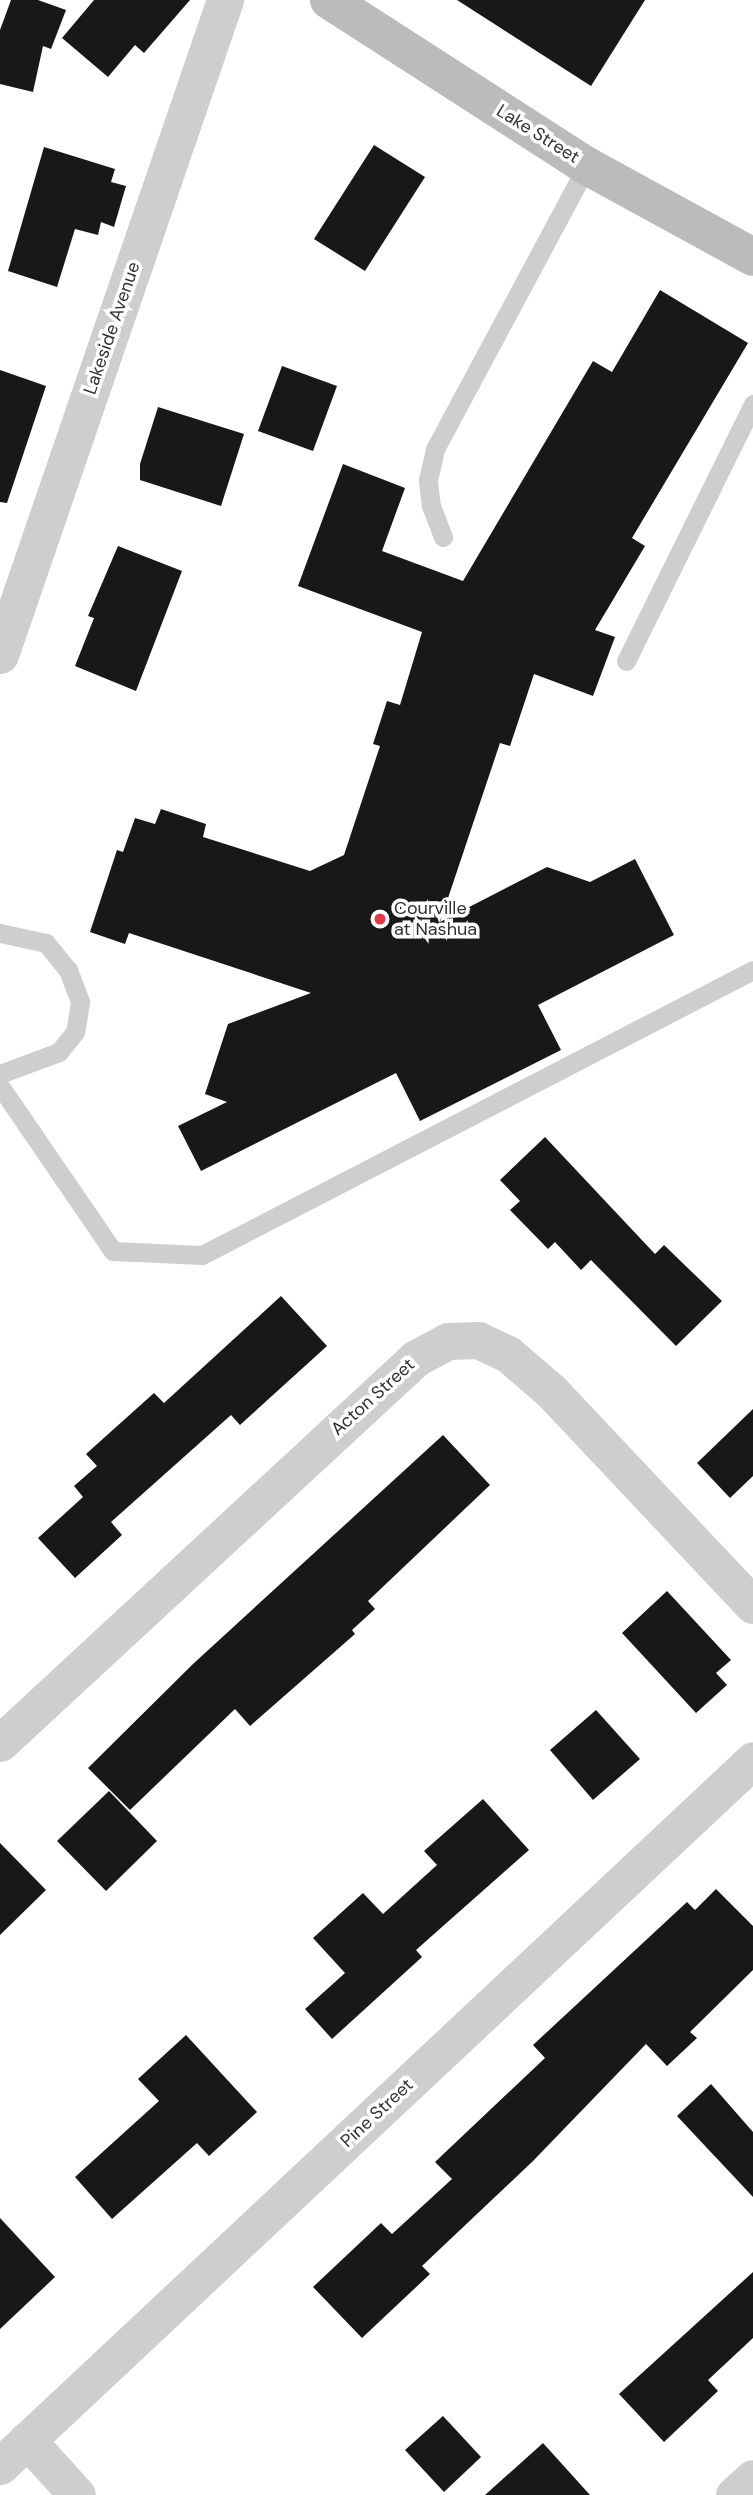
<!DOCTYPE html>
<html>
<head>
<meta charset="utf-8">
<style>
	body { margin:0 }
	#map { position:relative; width:753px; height:2495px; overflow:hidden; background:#fff; font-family:"DM Sans",sans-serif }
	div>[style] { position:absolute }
	.building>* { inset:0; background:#181818 }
	.lane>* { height:19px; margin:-9.5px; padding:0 9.5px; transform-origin:9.5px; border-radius:9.5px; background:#cecece }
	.street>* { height:37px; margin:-18.5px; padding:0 18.5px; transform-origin:18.5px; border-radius:18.5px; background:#cecece }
	.secondary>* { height:38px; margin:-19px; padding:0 19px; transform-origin:19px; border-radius:19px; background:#bbb }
	.dots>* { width:19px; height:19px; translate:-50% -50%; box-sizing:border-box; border:4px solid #fff; border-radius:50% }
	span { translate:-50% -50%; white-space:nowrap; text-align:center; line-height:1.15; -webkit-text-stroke:7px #fff; paint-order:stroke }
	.street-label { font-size:18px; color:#313131 }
	.poi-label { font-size:18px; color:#313131 }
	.left { translate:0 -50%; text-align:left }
</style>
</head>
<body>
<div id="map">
	<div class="building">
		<i style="clip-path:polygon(11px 0,38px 0,66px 10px,51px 49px,43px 46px,33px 92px,0 84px,0 30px)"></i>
		<i style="clip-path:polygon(94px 0,190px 0,144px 53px,135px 45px,108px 77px,62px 38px)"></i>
		<i style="clip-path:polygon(457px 0,645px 0,591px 86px)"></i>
		<i style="clip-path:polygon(374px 145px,425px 177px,365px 271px,314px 239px)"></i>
		<i style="clip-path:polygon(44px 147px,115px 169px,111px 182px,126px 186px,114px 227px,101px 222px,98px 235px,75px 229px,57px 287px,8px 271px)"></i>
		<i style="clip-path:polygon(660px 290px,748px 343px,632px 538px,645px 546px,595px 630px,615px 637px,593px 696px,534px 674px,510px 746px,500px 743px,440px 922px,547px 867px,590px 882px,635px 859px,674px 935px,538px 1005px,561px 1050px,420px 1121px,396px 1073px,201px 1171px,178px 1126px,227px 1102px,205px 1094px,228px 1024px,311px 993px,129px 933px,125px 944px,90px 932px,117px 850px,123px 852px,135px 818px,155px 824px,161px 809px,206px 824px,203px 837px,310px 871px,344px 855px,380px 746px,373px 744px,387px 701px,400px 705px,422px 632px,298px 586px,343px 464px,405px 488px,382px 551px,463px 581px,593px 361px,612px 372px)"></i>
		<i style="clip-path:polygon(282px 366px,337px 386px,313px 451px,258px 431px)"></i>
		<i style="clip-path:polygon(0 370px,46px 386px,7px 503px,0 502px)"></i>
		<i style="clip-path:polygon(158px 407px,244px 434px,221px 506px,140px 480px,140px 464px)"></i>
		<i style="clip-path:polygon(118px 546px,182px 571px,136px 691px,75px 666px,94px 618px,88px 616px)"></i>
		<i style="clip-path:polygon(545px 1137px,655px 1254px,664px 1245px,722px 1301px,676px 1346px,591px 1260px,581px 1270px,555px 1242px,548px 1249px,510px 1210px,520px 1201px,500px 1180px)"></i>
		<i style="clip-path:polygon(281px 1296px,327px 1346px,240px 1425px,231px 1415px,111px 1522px,122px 1535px,75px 1578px,38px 1538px,83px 1497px,74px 1486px,97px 1466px,86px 1454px,154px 1393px,164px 1403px)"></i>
		<i style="clip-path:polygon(753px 1409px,753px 1476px,730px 1498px,697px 1463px)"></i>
		<i style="clip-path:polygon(443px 1435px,490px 1485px,368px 1601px,375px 1609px,352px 1630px,355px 1634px,250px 1726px,235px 1709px,130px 1810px,88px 1768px,193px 1664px)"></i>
		<i style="clip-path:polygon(667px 1591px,731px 1660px,716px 1673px,727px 1685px,696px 1713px,622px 1633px)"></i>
		<i style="clip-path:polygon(596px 1710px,640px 1759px,593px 1800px,550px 1750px)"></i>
		<i style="clip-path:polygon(109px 1791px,157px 1841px,106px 1891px,57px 1841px)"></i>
		<i style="clip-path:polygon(483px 1799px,529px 1850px,416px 1950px,422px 1957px,332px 2039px,305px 2009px,345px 1973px,313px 1938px,363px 1893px,383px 1914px,437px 1865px,424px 1851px)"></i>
		<i style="clip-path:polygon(0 1843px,46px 1890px,0 1935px)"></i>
		<i style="clip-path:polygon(716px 1889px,753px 1926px,753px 1970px,690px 2032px,697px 2038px,667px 2066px,646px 2044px,533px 2161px,422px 2266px,430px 2274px,362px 2338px,313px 2287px,381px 2223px,392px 2234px,452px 2179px,435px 2162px,545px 2058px,533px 2045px,687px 1902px,695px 1910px)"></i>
		<i style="clip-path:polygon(186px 2035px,257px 2112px,209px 2156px,197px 2143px,112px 2219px,75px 2177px,159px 2101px,138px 2079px)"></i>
		<i style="clip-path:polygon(711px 2084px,753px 2132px,753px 2197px,677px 2116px)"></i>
		<i style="clip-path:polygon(0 2218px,55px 2277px,0 2329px)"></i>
		<i style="clip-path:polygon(753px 2272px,753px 2338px,708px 2380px,718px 2391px,664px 2442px,619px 2394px)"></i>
		<i style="clip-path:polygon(443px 2416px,481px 2457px,444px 2492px,405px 2450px)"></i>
		<i style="clip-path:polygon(543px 2443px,590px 2495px,485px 2495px)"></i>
	</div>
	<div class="lane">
		<i style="left:443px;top:537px;width:33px;rotate:-111deg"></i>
		<i style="left:431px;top:506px;width:26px;rotate:-97deg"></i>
		<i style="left:428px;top:480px;width:32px;rotate:-77deg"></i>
		<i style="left:435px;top:449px;width:321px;rotate:-61.8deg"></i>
		<i style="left:626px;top:661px;width:287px;rotate:-63.7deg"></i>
		<i style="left:0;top:933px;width:47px;rotate:12.3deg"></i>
		<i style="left:46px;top:943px;width:35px;rotate:51deg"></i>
		<i style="left:68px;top:970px;width:34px;rotate:69deg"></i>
		<i style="left:80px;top:1002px;width:30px;rotate:99deg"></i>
		<i style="left:75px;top:1032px;width:26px;rotate:129deg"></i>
		<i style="left:59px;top:1052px;width:63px;rotate:159.6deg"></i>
		<i style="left:0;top:1086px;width:200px;rotate:55.6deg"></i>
		<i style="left:113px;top:1251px;width:89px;rotate:2.6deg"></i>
		<i style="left:202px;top:1255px;width:620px;rotate:-27.35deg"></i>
	</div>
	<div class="street">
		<i style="left:0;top:655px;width:693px;rotate:-71.04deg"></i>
		<i style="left:0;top:1743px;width:567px;rotate:-42.78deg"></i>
		<i style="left:416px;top:1358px;width:36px;rotate:-28deg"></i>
		<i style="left:448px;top:1341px;width:30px;rotate:-2deg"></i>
		<i style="left:478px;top:1340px;width:33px;rotate:25deg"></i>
		<i style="left:508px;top:1354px;width:57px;rotate:40.7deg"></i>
		<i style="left:551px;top:1391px;width:294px;rotate:46.7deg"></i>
		<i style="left:27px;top:2440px;width:74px;rotate:47.7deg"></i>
		<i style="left:0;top:2466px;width:1032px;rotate:-43.15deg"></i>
		<i style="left:734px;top:2495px;width:25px;rotate:-42deg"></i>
	</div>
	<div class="secondary">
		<i style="left:329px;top:0;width:307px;rotate:32.8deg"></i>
		<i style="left:587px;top:166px;width:189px;rotate:28.7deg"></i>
	</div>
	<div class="dots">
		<i style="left:380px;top:919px;background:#e63647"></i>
	</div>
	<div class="street-label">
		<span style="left:538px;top:134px;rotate:32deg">Lake Street</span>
		<span style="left:112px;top:328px;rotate:-71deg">Lakeside Avenue</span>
		<span style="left:373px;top:1397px;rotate:-42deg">Acton Street</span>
		<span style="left:377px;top:2113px;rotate:-43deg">Pine Street</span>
	</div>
	<div class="poi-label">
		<span class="left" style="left:394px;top:919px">Courville<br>at Nashua</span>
	</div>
</div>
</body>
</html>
